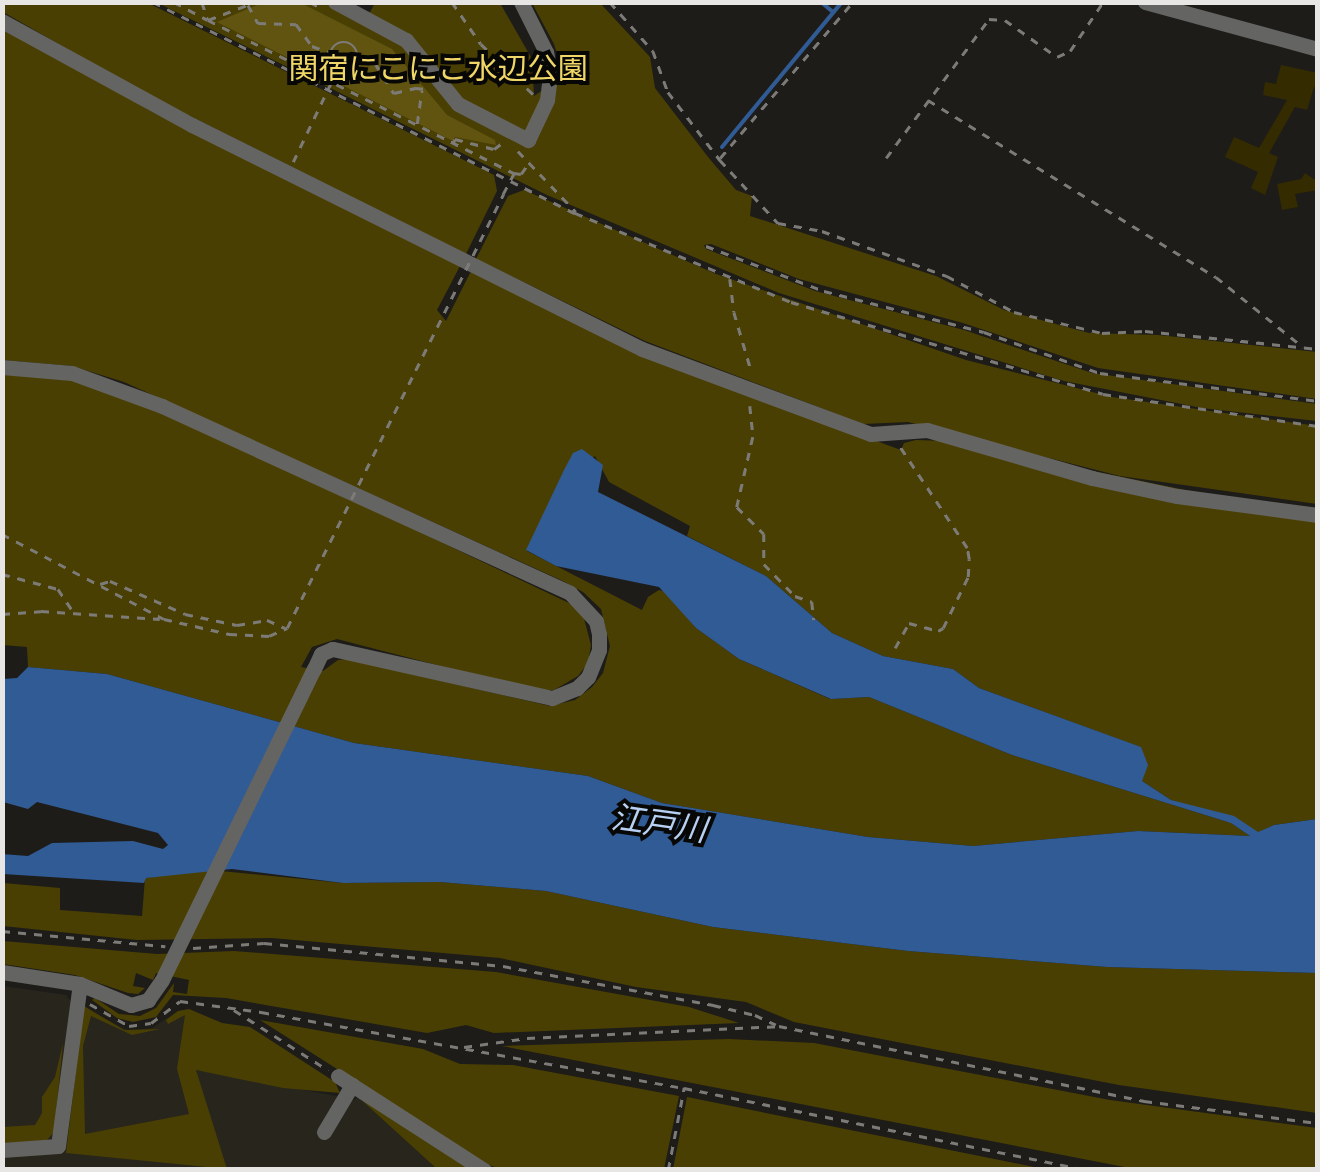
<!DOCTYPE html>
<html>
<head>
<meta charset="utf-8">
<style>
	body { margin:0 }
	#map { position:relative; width:1320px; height:1172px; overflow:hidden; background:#1d1c19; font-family:"DejaVu Sans","Noto Sans JP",sans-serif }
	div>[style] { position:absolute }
	.built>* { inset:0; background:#27251c }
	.green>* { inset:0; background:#4a3f02 }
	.forest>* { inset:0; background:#615310 }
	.water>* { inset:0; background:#305b94 }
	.stream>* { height:4px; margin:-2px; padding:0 2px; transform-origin:2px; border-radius:2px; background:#305b94 }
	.building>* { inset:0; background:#342b00 }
	.path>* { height:2.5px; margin-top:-1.25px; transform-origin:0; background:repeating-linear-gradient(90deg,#7c7b78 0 8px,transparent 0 16px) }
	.path>.ring { margin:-1.25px; padding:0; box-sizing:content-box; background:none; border:2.5px solid #7c7b78; border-radius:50% }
	.minor>* { height:15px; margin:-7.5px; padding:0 7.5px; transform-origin:7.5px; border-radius:7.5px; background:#646462 }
	.path-bridge>* { height:2.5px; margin-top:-1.25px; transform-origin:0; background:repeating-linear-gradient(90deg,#7c7b78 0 8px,transparent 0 16px) }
	.minor-bridge>* { height:15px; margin:-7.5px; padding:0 7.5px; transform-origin:7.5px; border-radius:7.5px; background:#646462 }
	span { translate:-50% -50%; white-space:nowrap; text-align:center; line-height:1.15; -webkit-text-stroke:8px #070706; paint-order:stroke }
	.park-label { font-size:30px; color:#efd666 }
	.water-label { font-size:32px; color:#b7d0f1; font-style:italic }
	.frame { position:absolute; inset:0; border:5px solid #e7e6e4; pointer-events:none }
</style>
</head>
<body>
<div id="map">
	<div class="built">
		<i style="clip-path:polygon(3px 986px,66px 995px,72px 1003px,130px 1031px,152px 1028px,178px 1011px,186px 1014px,196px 1070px,336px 1096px,349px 1103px,358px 1097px,437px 1169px,3px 1170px)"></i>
	</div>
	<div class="green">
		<i style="clip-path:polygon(2px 3px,148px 3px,494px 175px,497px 191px,466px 254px,144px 93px,3px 12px)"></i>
		<i style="clip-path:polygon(158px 3px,324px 3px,364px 23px,375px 3px,500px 3px,532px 59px,534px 96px,561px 78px,562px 69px,554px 44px,532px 3px,600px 3px,650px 57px,655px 88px,708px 157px,736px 190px,752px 196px,750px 216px,936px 276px,1004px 310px,1089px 333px,1158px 335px,1317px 352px,1317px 399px,1098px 368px,963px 323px,799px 279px,711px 244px,704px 245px,706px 249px,815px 291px,964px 330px,1092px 373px,1317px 404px,1317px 421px,1202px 408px,1064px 381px,779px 293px,547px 195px)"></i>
		<i style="clip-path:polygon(3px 25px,154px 113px,460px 266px,437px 310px,446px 321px,471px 271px,641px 355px,901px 450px,904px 443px,916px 440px,946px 441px,1317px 517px,1317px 819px,1274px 825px,1257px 833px,1171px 800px,1142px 781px,1140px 747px,979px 688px,953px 669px,883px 656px,832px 633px,766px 576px,687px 536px,690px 526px,609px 482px,595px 456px,557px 486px,527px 551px,642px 610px,648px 597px,659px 590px,666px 592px,696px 628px,739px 659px,830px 699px,869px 697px,1012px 755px,1231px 823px,1250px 836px,1138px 831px,973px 846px,868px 837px,662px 803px,588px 776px,354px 743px,107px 674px,28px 667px,27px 647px,3px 645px,2px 373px,63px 377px,117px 393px,359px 503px,571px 604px,583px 615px,591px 645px,588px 663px,578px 676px,554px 690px,533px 690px,337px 639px,312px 647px,301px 667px,323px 671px,338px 660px,347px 659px,550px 706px,575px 700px,592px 687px,603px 673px,610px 646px,601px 609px,583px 592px,563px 581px,124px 382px,72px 366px,3px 360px)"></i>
		<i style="clip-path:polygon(524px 190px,716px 274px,966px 360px,1112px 397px,1317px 426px,1317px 504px,1120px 476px,908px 422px,863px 424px,645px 341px,476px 259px,508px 196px)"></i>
		<i style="clip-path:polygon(201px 869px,343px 883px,440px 882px,546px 891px,713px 927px,908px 951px,1107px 967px,1317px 973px,1317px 1113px,1119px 1085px,794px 1022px,746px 1002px,636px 987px,500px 958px,272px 938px,137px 940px,3px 926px,3px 883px,60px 888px,60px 910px,142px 916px,145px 878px)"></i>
		<i style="clip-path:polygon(3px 941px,157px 954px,234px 951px,496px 972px,689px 1007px,739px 1023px,494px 1033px,466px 1025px,427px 1033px,226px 998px,173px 995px,156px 1017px,133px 1022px,117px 1018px,92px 1000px,95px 998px,119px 1014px,140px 1016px,156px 1008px,174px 983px,173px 992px,187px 994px,189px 980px,156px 973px,153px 980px,136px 973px,133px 986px,145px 988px,138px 994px,128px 993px,75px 975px,3px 964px)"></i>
		<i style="clip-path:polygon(84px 1006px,124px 1030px,160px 1029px,132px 1035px,91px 1016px,83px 1046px,85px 1134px,189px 1114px,177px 1069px,185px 1015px,168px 1024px,166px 1020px,178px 1011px,189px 1009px,222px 1023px,250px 1027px,335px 1082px,340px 1093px,283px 1088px,196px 1070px,227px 1169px,66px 1153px)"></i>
		<i style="clip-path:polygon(260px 1020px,423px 1049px,460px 1064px,513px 1065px,679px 1096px,664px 1169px,506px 1170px,488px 1165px)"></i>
		<i style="clip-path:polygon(729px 1039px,814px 1043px,1110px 1100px,1317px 1128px,1317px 1169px,1135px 1169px,502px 1046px)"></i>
		<i style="clip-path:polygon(63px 1043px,54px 1132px,46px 1141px,3px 1144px,2px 1127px,35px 1125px,42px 1113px,42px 1097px,55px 1077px)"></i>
		<i style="clip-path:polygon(358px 1097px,474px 1169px,437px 1169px)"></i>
		<i style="clip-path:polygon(687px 1097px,1044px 1169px,673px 1169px)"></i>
	</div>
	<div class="forest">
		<i style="clip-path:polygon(264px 2px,301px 3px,392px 49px,447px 115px,495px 140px,496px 145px,455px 137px,453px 141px,217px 22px)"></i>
	</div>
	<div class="water">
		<i style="clip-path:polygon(582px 449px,603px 465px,598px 492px,766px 576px,832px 633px,883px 656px,953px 669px,979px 688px,1141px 747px,1148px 765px,1142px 781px,1171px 800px,1234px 816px,1258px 832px,1274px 825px,1317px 819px,1317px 973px,1107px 967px,908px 951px,713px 927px,546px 891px,440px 882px,343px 883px,232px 869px,146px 878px,144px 883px,3px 874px,2px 854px,28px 856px,52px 843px,133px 841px,163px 849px,168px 845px,158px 833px,37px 802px,28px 809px,3px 802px,3px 679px,17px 678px,28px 667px,107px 674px,354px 743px,588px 776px,662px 803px,868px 837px,973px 846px,1138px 831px,1250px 836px,1231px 823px,1012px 755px,869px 697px,831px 699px,739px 659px,696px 628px,659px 587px,556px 566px,526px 550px,564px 470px,573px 453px)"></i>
	</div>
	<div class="stream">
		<i style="left:821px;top:2px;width:16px;rotate:40deg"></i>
		<i style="left:722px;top:147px;width:188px;rotate:-50.4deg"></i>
	</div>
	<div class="building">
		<i style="clip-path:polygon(1281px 65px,1318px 73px,1318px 88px,1314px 87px,1307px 110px,1295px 107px,1269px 153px,1278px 157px,1265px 195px,1251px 188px,1258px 172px,1225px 157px,1234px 137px,1259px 148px,1287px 100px,1263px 95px,1265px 82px,1276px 84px)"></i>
		<i style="clip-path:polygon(1305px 173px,1318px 182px,1318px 190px,1295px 194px,1298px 207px,1282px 210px,1277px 184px,1301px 179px)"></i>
	</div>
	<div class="path">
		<i style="left:153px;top:2px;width:472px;rotate:26.6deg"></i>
		<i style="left:575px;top:213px;width:234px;rotate:22.4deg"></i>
		<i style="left:791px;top:302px;width:325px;rotate:16.4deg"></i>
		<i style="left:1103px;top:394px;width:217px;rotate:8.5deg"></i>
		<i style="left:174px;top:2px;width:38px;rotate:28deg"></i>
		<i style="left:208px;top:20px;width:50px;rotate:-21deg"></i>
		<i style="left:202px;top:2px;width:19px;rotate:72deg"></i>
		<i style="left:208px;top:20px;width:342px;rotate:26.6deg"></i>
		<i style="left:514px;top:173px;width:7px;rotate:8deg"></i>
		<i style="left:521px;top:174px;width:16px;rotate:-55deg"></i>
		<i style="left:310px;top:2px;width:13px;rotate:29deg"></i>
		<i style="left:452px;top:2px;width:51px;rotate:55.4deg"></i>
		<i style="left:481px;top:44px;width:74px;rotate:43.9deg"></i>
		<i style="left:610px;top:2px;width:65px;rotate:48.7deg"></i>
		<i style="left:653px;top:51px;width:44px;rotate:69.9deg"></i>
		<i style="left:668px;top:92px;width:86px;rotate:52.6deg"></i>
		<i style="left:720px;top:160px;width:86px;rotate:47.4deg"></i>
		<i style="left:778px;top:223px;width:45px;rotate:10.3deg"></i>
		<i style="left:822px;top:231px;width:133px;rotate:19.8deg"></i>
		<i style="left:947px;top:276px;width:76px;rotate:28.2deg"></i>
		<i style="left:1014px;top:312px;width:90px;rotate:13.4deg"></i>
		<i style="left:1102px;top:333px;width:43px;rotate:-2.7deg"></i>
		<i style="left:1145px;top:331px;width:174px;rotate:5.9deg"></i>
		<i style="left:248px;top:5px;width:21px;rotate:61deg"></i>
		<i style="left:258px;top:23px;width:38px;rotate:2deg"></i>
		<i style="left:296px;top:24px;width:27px;rotate:54deg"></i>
		<i style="left:312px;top:46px;width:20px;rotate:20deg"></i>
		<i class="ring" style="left:330px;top:42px;width:25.5px;height:25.5px"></i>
		<i style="left:361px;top:58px;width:15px;rotate:20deg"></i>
		<i style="left:375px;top:63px;width:36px;rotate:58deg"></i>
		<i style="left:394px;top:93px;width:22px;rotate:-13deg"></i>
		<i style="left:416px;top:75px;width:13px;rotate:94deg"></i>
		<i style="left:415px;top:88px;width:13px;rotate:4deg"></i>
		<i style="left:928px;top:100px;width:338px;rotate:31.6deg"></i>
		<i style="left:1216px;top:277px;width:112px;rotate:38.8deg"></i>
		<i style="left:417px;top:124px;width:34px;rotate:-82deg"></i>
		<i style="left:453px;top:143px;width:4px;rotate:-63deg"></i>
		<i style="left:455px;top:139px;width:40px;rotate:14.4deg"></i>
		<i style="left:494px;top:149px;width:10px;rotate:-37deg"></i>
		<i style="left:518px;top:151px;width:84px;rotate:46.4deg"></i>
		<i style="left:720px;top:158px;width:205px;rotate:-49.6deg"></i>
		<i style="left:886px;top:158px;width:173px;rotate:-53.5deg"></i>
		<i style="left:989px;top:19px;width:16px;rotate:4deg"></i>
		<i style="left:1005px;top:20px;width:64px;rotate:35.4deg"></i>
		<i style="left:1057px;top:57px;width:14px;rotate:-25deg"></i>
		<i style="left:1070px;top:51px;width:59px;rotate:-56deg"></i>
		<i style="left:293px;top:162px;width:104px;rotate:-64.4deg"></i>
		<i style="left:503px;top:194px;width:24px;rotate:-62deg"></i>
		<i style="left:706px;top:246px;width:126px;rotate:20.9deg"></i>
		<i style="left:824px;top:291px;width:165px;rotate:14.4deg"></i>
		<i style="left:984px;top:332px;width:123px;rotate:19.5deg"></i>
		<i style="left:1100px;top:373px;width:220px;rotate:7.3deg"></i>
		<i style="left:730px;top:279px;width:33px;rotate:83deg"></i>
		<i style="left:734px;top:312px;width:64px;rotate:73.6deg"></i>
		<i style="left:750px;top:406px;width:31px;rotate:84deg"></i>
		<i style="left:753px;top:437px;width:72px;rotate:102.9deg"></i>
		<i style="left:737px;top:507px;width:38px;rotate:45deg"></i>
		<i style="left:764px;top:534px;width:30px;rotate:90deg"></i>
		<i style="left:764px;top:564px;width:45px;rotate:45.9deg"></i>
		<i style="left:795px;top:596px;width:18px;rotate:19deg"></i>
		<i style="left:812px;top:602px;width:18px;rotate:84deg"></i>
		<i style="left:2px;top:534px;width:183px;rotate:27.7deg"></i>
		<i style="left:164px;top:619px;width:67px;rotate:13deg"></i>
		<i style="left:229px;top:634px;width:40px;rotate:2.9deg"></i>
		<i style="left:269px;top:636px;width:20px;rotate:-24deg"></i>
		<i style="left:2px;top:574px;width:58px;rotate:15deg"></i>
		<i style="left:58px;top:589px;width:25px;rotate:56deg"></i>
		<i style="left:100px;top:584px;width:10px;rotate:-17deg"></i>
		<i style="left:110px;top:581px;width:82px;rotate:23.7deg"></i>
		<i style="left:185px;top:614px;width:53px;rotate:11.9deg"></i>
		<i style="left:237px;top:625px;width:30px;rotate:-9deg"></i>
		<i style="left:267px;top:620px;width:20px;rotate:24deg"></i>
		<i style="left:2px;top:614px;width:39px;rotate:-4deg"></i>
		<i style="left:41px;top:611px;width:119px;rotate:3.8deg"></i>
		<i style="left:895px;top:648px;width:29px;rotate:-61deg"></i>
		<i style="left:909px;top:623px;width:30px;rotate:15deg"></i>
		<i style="left:938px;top:631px;width:6px;rotate:-31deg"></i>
		<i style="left:943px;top:628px;width:57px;rotate:-63.9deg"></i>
		<i style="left:968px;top:577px;width:18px;rotate:-87deg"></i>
		<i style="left:969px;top:559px;width:11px;rotate:-100deg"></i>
		<i style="left:967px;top:548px;width:121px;rotate:-123.6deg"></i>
		<i style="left:2px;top:931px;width:164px;rotate:5.3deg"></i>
		<i style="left:193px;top:948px;width:71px;rotate:-4deg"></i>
		<i style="left:264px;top:943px;width:240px;rotate:5.5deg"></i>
		<i style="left:503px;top:966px;width:214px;rotate:10.5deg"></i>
		<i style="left:713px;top:1005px;width:43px;rotate:13.4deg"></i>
		<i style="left:755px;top:1015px;width:23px;rotate:25deg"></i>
		<i style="left:90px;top:1004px;width:45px;rotate:29.4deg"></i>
		<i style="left:129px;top:1026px;width:22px;rotate:-8deg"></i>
		<i style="left:151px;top:1023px;width:36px;rotate:-37deg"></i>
		<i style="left:180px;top:1001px;width:82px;rotate:7.7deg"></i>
		<i style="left:261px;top:1012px;width:430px;rotate:10.2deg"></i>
		<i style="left:684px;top:1088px;width:411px;rotate:11.5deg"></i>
		<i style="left:234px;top:1010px;width:112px;rotate:32.6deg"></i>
		<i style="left:464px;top:1047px;width:64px;rotate:-8.1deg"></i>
		<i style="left:527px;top:1038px;width:252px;rotate:-2.7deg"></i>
		<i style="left:779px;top:1026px;width:373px;rotate:11.6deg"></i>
		<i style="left:1144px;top:1101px;width:175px;rotate:7.2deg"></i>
		<i style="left:668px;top:1170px;width:84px;rotate:-79deg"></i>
	</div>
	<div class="minor">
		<i style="left:335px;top:2px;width:81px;rotate:28.2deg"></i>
		<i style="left:406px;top:40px;width:82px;rotate:50.9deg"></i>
		<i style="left:458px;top:104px;width:79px;rotate:27.2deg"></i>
		<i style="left:528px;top:140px;width:44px;rotate:-64.6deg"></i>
		<i style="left:547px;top:100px;width:26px;rotate:-83deg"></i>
		<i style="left:550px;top:74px;width:22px;rotate:-100deg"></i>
		<i style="left:546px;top:52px;width:56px;rotate:-116.6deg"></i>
		<i style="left:1145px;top:2px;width:179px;rotate:15.2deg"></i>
		<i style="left:2px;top:21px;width:217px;rotate:28.7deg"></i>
		<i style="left:192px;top:125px;width:503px;rotate:26.46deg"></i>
		<i style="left:642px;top:349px;width:244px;rotate:20.4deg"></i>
		<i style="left:871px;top:434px;width:56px;rotate:-4.1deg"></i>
		<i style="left:927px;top:430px;width:172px;rotate:16.2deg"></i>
		<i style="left:1092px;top:478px;width:87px;rotate:12deg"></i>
		<i style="left:1177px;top:496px;width:142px;rotate:7.7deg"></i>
		<i style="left:2px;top:367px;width:70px;rotate:4.9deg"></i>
		<i style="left:72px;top:373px;width:96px;rotate:20.1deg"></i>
		<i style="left:162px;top:406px;width:449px;rotate:24.6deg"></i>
		<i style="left:570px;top:593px;width:38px;rotate:47deg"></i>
		<i style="left:596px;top:621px;width:13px;rotate:77deg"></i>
		<i style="left:599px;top:634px;width:16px;rotate:90deg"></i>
		<i style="left:599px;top:650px;width:29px;rotate:112deg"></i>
		<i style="left:588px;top:677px;width:16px;rotate:135deg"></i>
		<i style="left:577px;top:688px;width:27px;rotate:158deg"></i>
		<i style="left:552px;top:698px;width:225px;rotate:-167.4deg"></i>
		<i style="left:332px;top:649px;width:12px;rotate:156deg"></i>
		<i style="left:321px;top:654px;width:17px;rotate:115deg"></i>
		<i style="left:2px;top:972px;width:79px;rotate:8.7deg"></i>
		<i style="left:80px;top:984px;width:55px;rotate:22.4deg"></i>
		<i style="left:131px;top:1005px;width:18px;rotate:-16deg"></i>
		<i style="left:148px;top:1000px;width:24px;rotate:-55deg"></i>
		<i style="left:338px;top:1076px;width:174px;rotate:32.8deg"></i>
		<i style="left:324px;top:1132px;width:55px;rotate:-59.2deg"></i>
		<i style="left:2px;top:1150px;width:56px;rotate:-4.1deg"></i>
		<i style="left:58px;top:1146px;width:163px;rotate:-82.3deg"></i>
	</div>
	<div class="path-bridge">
		<i style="left:287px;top:628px;width:485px;rotate:-63.5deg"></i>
	</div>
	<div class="minor-bridge">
		<i style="left:162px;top:980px;width:346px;rotate:-64deg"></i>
	</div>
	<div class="park-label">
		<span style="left:438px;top:69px">関宿にこにこ水辺公園</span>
	</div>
	<div class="water-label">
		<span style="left:659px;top:824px;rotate:8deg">江戸川</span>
	</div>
	<div class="frame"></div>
</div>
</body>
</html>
